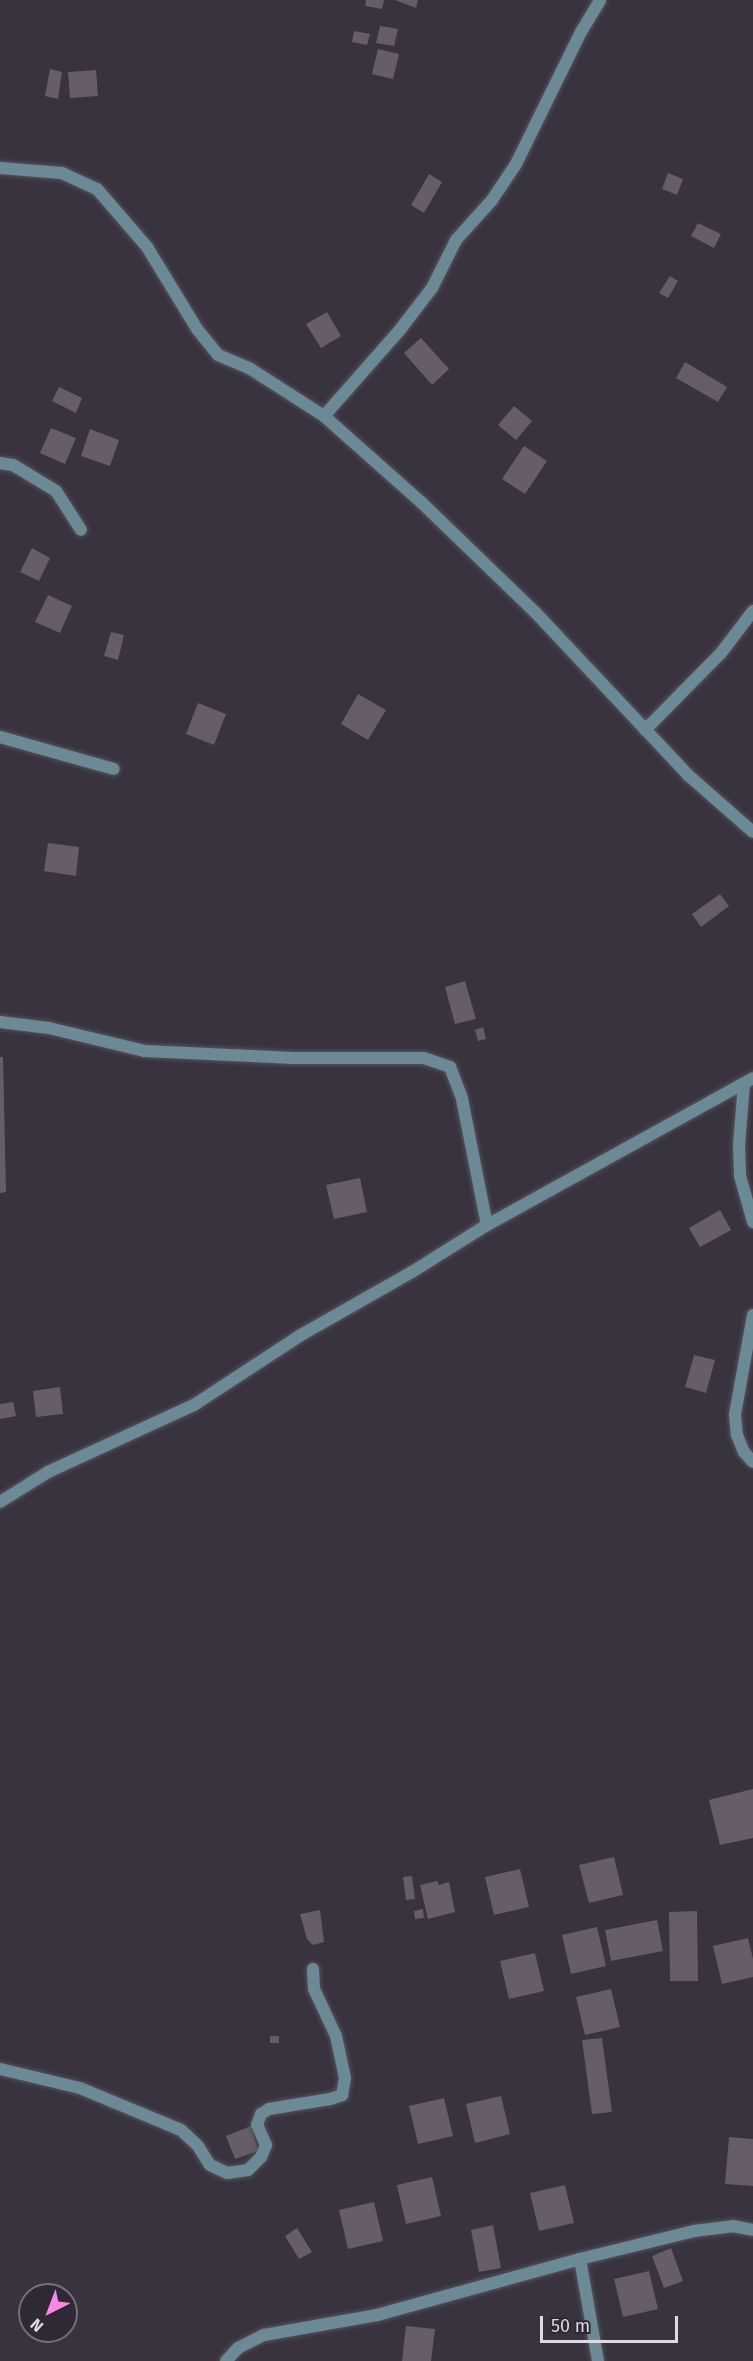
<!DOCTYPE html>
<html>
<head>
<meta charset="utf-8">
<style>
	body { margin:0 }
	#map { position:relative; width:753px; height:2361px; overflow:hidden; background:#38333e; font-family:"Fira Sans",sans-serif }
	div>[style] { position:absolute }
	.building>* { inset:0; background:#665d68 }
	.roads { filter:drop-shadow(0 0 2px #56515b) drop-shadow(0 0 2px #56515b) }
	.minor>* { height:12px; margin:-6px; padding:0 6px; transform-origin:6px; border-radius:6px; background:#6c8996 }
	span { translate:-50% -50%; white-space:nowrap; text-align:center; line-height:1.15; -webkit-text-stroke:6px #2e2934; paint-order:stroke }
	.north { position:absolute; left:18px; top:2283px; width:60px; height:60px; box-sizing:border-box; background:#2e2934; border:2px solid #747079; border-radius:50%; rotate:222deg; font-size:16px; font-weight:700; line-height:24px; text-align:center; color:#dddae1 }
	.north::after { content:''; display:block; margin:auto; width:21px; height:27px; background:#fc86e3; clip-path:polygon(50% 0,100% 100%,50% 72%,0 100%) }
	.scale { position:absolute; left:540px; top:2316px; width:138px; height:27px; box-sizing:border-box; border:3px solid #dddae1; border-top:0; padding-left:8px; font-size:18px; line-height:21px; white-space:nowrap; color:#dddae1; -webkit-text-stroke:4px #2e2934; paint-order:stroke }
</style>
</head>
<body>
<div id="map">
	<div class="building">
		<i style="clip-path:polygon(366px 0,384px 0,382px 9px,365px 6px)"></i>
		<i style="clip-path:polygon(395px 0,418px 0,416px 8px)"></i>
		<i style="clip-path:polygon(380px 26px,398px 29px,394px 46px,376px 43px)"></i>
		<i style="clip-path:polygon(354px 31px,370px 34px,367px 45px,352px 42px)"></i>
		<i style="clip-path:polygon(378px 49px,399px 54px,393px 79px,372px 74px)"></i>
		<i style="clip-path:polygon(50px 69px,62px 72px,58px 99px,45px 96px)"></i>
		<i style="clip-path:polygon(96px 70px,98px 96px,70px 98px,68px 72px)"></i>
		<i style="clip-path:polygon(668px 173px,683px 179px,677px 195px,662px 189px)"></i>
		<i style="clip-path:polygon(429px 174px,442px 182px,424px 213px,411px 205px)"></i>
		<i style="clip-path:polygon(698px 223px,721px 234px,714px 248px,691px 236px)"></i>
		<i style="clip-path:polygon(670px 276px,678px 281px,668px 298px,659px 293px)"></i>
		<i style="clip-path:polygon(327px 312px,341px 336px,321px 348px,306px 324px)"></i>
		<i style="clip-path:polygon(421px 338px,449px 369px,432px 385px,404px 353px)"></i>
		<i style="clip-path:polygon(685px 362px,727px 387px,718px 402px,676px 378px)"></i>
		<i style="clip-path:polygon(59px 387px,82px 398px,76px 413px,52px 401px)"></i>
		<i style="clip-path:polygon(514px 406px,532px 421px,516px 440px,498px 425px)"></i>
		<i style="clip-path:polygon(51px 428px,76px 438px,65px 464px,40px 453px)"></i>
		<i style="clip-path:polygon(90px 429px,119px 440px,110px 466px,81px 456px)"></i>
		<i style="clip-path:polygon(524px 446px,547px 461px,525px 494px,502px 479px)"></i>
		<i style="clip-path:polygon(32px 548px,50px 558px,39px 581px,20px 572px)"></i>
		<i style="clip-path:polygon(48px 595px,72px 606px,60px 633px,35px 622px)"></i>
		<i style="clip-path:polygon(111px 632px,124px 635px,118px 660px,104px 656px)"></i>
		<i style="clip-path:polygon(358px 694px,386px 710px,368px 740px,341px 724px)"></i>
		<i style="clip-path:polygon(198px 703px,226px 714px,214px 745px,186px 734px)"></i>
		<i style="clip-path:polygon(48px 843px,79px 847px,76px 876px,44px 871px)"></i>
		<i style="clip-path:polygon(720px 894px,729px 906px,701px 927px,692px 914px)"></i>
		<i style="clip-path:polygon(465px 981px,476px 1019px,455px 1024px,445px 987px)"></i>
		<i style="clip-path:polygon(483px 1027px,486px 1039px,478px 1041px,475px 1030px)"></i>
		<i style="clip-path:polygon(0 1057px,3px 1057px,6px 1192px,0 1193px)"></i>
		<i style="clip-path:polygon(360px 1178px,367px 1212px,334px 1219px,326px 1185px)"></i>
		<i style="clip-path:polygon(720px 1210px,731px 1230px,700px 1247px,689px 1228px)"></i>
		<i style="clip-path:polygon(694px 1355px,715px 1360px,706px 1393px,685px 1387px)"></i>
		<i style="clip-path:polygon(60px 1387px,63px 1414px,36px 1417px,33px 1391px)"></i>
		<i style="clip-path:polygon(13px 1402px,16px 1416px,0 1419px,0 1404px)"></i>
		<i style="clip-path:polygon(753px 1789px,753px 1838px,720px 1845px,709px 1800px)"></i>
		<i style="clip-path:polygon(614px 1857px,623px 1895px,589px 1903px,579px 1865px)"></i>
		<i style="clip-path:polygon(520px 1869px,529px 1907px,494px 1915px,485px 1877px)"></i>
		<i style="clip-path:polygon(412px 1876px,415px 1899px,406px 1900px,403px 1877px)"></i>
		<i style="clip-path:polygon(437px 1881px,439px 1885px,449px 1882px,455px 1912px,428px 1919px,420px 1885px)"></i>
		<i style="clip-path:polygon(423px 1909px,424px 1918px,415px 1919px,414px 1911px)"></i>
		<i style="clip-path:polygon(320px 1910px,324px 1942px,313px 1945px,307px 1939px,300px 1914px)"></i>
		<i style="clip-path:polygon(697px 1911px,698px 1981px,670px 1981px,669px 1912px)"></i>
		<i style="clip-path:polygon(657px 1920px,663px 1951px,611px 1961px,605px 1930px)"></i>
		<i style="clip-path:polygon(597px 1927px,606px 1966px,571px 1974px,562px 1935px)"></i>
		<i style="clip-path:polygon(748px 1938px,753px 1959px,753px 1977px,722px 1984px,713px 1946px)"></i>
		<i style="clip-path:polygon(535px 1953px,544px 1991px,509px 1999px,500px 1961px)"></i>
		<i style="clip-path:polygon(611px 1989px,620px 2027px,585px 2035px,576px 1997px)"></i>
		<i style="clip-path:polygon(270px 2036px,279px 2036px,279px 2043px,270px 2043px)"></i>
		<i style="clip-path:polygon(602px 2038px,612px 2112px,592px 2114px,582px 2040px)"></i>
		<i style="clip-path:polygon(501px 2096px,510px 2134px,475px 2143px,466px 2104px)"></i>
		<i style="clip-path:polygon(444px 2098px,453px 2136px,418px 2144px,409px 2106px)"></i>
		<i style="clip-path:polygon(251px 2126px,258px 2151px,235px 2159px,226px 2136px)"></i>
		<i style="clip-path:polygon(729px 2137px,753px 2139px,753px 2186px,725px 2184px)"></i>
		<i style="clip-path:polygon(432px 2177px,441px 2216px,406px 2224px,397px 2185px)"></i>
		<i style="clip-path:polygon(565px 2185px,574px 2223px,539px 2231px,530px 2193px)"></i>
		<i style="clip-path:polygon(374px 2202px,383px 2241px,348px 2249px,339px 2210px)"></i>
		<i style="clip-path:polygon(493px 2225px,501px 2268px,479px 2272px,471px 2230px)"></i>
		<i style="clip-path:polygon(297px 2228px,312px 2252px,299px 2259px,285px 2236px)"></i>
		<i style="clip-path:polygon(671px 2248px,683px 2281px,664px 2288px,652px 2256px)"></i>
		<i style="clip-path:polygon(649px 2271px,658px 2309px,623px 2317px,614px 2279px)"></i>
		<i style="clip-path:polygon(406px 2326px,435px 2329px,431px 2361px,402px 2361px)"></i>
	</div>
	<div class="roads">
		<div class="minor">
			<i style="left:0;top:168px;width:62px;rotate:4.6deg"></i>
			<i style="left:62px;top:173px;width:38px;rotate:25deg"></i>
			<i style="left:97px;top:189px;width:77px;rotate:49.2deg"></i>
			<i style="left:147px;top:247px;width:96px;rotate:58.6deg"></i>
			<i style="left:197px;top:329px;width:33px;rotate:51deg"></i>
			<i style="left:218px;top:355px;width:34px;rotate:23deg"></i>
			<i style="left:249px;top:368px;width:89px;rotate:32.6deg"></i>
			<i style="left:324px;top:416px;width:131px;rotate:41.6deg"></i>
			<i style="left:422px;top:503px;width:157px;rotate:44deg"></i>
			<i style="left:535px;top:612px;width:224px;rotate:46.8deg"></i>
			<i style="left:688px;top:775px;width:86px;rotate:41.2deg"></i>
			<i style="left:324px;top:416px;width:113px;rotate:-48.6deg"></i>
			<i style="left:399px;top:331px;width:54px;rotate:-52.5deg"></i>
			<i style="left:432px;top:288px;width:54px;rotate:-63.4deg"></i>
			<i style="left:456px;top:240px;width:54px;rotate:-48deg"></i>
			<i style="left:492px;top:200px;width:43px;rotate:-56.3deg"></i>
			<i style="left:516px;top:164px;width:147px;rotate:-63.8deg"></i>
			<i style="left:581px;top:32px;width:37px;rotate:-59deg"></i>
			<i style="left:0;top:463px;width:13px;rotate:9deg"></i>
			<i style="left:13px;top:465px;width:50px;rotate:31.2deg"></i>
			<i style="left:56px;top:491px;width:46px;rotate:57.3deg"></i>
			<i style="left:645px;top:730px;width:108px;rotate:-45.4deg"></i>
			<i style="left:721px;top:653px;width:53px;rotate:-52.7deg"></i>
			<i style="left:0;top:737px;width:118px;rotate:15.7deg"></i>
			<i style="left:0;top:1022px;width:49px;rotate:7deg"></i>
			<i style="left:49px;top:1028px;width:99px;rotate:13.5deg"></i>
			<i style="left:145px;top:1051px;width:149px;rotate:2.7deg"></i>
			<i style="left:294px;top:1058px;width:130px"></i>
			<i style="left:424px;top:1058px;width:28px;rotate:19deg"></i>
			<i style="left:450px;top:1067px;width:34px;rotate:69deg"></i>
			<i style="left:462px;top:1099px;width:128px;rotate:78.8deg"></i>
			<i style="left:744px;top:1084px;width:61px;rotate:94.7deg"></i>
			<i style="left:739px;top:1145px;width:31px;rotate:88deg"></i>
			<i style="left:740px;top:1176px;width:48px;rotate:74.2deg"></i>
			<i style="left:753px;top:1315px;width:101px;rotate:100.3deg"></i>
			<i style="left:735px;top:1414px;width:21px;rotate:85deg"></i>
			<i style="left:737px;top:1435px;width:18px;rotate:68deg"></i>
			<i style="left:744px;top:1452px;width:13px;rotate:48deg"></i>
			<i style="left:0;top:1502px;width:57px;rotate:-32deg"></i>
			<i style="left:48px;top:1472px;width:161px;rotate:-24.7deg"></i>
			<i style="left:194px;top:1405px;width:128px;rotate:-33.2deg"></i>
			<i style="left:301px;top:1335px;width:128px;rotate:-29.6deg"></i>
			<i style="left:412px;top:1272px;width:89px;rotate:-32.1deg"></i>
			<i style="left:487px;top:1225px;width:304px;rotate:-28.9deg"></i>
			<i style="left:0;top:2069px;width:82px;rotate:13.4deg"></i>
			<i style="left:80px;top:2088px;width:109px;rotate:22.6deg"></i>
			<i style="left:181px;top:2130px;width:23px;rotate:43deg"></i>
			<i style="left:198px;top:2146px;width:22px;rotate:58deg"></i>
			<i style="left:210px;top:2165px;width:19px;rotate:25deg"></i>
			<i style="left:227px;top:2173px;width:21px;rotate:-8deg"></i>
			<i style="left:248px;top:2170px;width:18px;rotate:-45deg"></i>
			<i style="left:261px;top:2157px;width:13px;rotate:-67deg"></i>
			<i style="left:266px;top:2145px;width:22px;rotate:-114deg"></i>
			<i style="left:257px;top:2125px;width:12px;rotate:-70deg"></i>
			<i style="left:261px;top:2114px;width:9px;rotate:-32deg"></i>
			<i style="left:269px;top:2109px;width:62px;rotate:-9.3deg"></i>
			<i style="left:330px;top:2099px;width:13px;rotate:-18deg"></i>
			<i style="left:342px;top:2095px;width:17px;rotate:-80deg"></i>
			<i style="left:345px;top:2078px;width:43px;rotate:-102.1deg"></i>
			<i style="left:336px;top:2036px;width:52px;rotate:-115.1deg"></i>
			<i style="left:314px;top:1989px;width:20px;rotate:-93deg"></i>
			<i style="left:580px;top:2259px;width:104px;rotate:80deg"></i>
			<i style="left:226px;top:2361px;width:18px;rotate:-47deg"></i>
			<i style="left:238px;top:2348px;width:29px;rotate:-27deg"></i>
			<i style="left:264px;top:2335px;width:115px;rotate:-10deg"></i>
			<i style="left:377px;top:2315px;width:211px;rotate:-15.4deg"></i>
			<i style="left:580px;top:2259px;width:117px;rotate:-13.8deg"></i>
			<i style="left:694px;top:2231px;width:39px;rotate:-7deg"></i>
			<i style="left:733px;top:2226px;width:20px;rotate:11deg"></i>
		</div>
	</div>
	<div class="north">N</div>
	<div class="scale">50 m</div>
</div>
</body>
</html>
